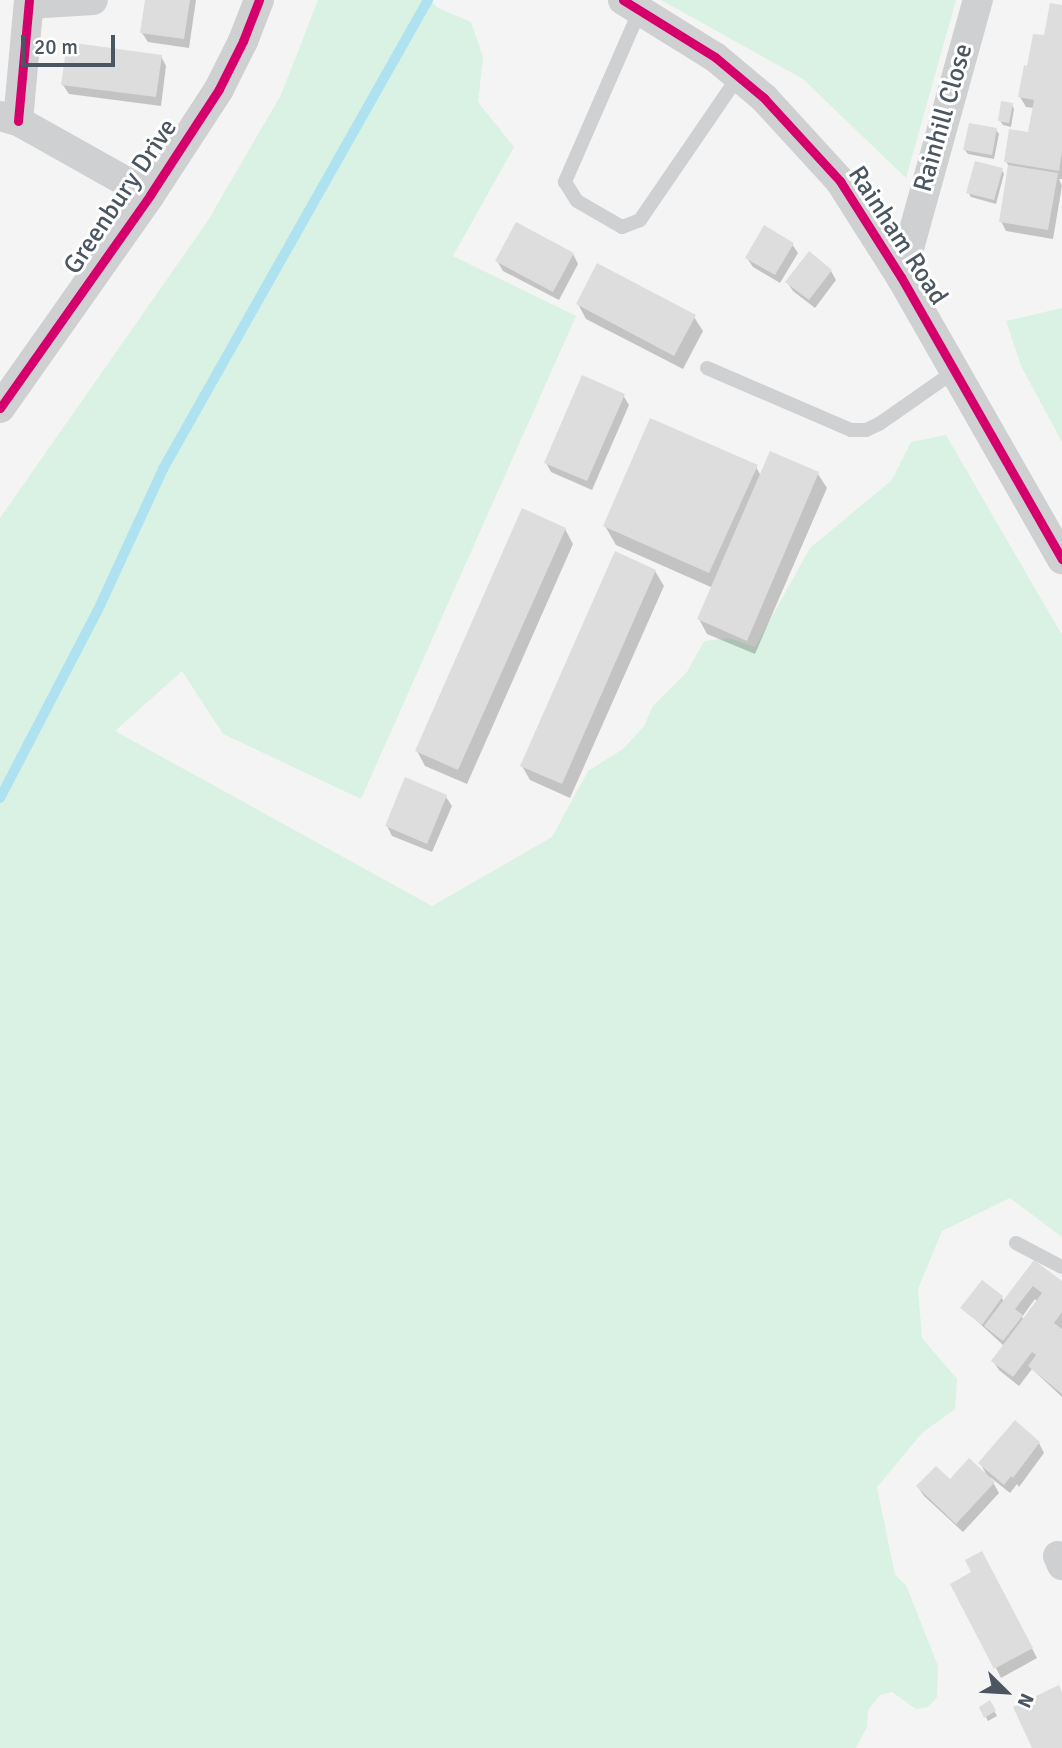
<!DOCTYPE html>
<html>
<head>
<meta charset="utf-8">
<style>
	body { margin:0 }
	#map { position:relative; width:1062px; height:1748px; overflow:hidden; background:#f4f4f4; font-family:Signika,sans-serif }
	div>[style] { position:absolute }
	.green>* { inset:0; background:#d9f2e3 }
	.shadow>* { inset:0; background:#0003 }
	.stream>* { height:10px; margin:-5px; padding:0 5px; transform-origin:5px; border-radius:5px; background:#aee2f0 }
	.building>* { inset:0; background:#ddddde }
	.lane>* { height:14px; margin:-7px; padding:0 7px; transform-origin:7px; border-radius:7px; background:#ced0d2 }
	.street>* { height:30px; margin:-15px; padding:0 15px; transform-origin:15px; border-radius:15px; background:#ced0d2 }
	.cycleway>* { height:9px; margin:-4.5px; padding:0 4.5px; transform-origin:4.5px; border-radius:4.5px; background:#d6006c }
	span { translate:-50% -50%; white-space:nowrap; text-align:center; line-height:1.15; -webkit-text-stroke:6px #fff; paint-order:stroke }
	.street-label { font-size:26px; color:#4a5661 }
	.north { position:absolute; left:971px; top:1657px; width:70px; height:70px; -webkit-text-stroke:5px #fff; paint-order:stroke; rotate:114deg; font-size:19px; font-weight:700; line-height:28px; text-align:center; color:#4a5661 }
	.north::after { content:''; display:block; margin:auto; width:24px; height:32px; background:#4a5661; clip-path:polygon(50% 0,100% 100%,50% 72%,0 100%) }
	.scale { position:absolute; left:21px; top:35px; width:94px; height:32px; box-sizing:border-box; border:4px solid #4a5661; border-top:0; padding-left:9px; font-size:21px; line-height:24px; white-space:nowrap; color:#4a5661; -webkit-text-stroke:5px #fff; paint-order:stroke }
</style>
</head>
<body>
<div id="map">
	<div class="green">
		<i style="clip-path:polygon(318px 0,430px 0,438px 8px,471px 22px,483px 57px,478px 102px,514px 147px,453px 256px,576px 316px,361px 799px,223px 734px,182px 671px,115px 731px,432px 906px,552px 837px,588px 771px,623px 749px,644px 726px,653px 706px,687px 672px,704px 641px,729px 638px,755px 647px,810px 548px,892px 480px,911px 442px,946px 435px,1062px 635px,1062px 1237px,1010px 1198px,942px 1231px,918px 1289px,922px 1338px,957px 1379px,955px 1409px,922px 1433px,877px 1487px,895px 1575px,906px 1585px,938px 1666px,937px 1697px,928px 1707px,916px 1709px,892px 1692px,880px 1695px,868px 1710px,867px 1727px,856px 1748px,0 1748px,0 518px,207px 222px,281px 95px)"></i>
		<i style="clip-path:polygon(661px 0,956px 0,906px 178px,803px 79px)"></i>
		<i style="clip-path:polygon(1062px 308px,1062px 442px,1021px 366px,1006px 321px)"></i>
	</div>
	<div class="shadow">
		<i style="clip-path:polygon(146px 0,196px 0,189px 48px,148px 42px,142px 33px)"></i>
		<i style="clip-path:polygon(1062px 8px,1062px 179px,1059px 179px,1062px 186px,1053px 239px,1006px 231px,1001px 221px,1009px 167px,1006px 161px,1030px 134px,1034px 108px,1026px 107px,1020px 97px,1029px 68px)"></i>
		<i style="clip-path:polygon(161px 56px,166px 66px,161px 106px,69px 94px,63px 85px)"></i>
		<i style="clip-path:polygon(1012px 105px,1014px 109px,1011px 127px,1003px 125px,1000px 121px)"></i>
		<i style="clip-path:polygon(996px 130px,999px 134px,994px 159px,968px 154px,965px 150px)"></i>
		<i style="clip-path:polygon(1002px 170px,1004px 174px,996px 204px,971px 197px,968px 192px)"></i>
		<i style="clip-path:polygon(792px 244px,798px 253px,780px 283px,753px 267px,747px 258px)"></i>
		<i style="clip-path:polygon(573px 254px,578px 264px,559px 300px,503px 271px,497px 261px)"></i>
		<i style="clip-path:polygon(831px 271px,836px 280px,815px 308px,793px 291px,787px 282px)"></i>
		<i style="clip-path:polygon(578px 304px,694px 317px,703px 331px,683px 369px,586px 319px)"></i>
		<i style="clip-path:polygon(623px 395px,629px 405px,592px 490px,551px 472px,546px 463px)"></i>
		<i style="clip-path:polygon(756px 467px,761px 476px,818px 474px,827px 488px,755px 654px,707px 634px,699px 619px,713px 588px,616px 545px,605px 526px)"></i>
		<i style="clip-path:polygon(565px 529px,573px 544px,467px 784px,425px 766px,417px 751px)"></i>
		<i style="clip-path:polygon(655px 571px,664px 586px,570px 798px,530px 780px,522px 766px)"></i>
		<i style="clip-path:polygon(446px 797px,452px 806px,432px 852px,392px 836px,387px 826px)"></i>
		<i style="clip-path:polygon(evenodd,1035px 1262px,1062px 1283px,1062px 1397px,1032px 1369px,1019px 1386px,999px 1370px,993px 1361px,1004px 1346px,963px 1308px,1002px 1298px,1004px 1302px,1035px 1262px,1035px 1299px,1038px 1302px,1024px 1320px,1022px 1317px,1035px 1299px)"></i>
		<i style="clip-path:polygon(1039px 1443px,1044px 1453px,1019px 1487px,1017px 1484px,1010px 1493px,990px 1477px,999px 1493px,963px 1532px,924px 1496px,918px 1487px,988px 1477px,980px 1463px)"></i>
		<i style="clip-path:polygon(987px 1563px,1037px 1658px,1001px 1678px,996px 1668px)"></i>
		<i style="clip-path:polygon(990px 1703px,997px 1716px,988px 1721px,981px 1708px)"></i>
	</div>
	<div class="stream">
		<i style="left:0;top:798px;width:210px;rotate:-62.5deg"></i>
		<i style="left:97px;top:612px;width:157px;rotate:-65.2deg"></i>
		<i style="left:163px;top:469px;width:539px;rotate:-60.53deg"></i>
	</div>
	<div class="building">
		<i style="clip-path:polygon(145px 0,190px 0,184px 39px,140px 33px)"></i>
		<i style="clip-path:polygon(1050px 3px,1062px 5px,1062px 151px,1059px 171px,1004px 162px,1009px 129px,1028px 132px,1034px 100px,1018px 97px,1024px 65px,1027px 66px,1033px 34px,1044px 35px)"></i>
		<i style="clip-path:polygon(67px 42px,162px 55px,156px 97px,61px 85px)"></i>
		<i style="clip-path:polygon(1001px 101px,1013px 103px,1009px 123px,998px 121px)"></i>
		<i style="clip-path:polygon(969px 123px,997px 128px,992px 155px,963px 150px)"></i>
		<i style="clip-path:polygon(975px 161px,1003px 168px,994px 200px,966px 193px)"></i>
		<i style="clip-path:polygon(1008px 165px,1058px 173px,1048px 230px,999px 222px)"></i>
		<i style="clip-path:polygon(516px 222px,574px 253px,553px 292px,495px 261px)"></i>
		<i style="clip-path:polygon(764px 225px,794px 243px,775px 275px,745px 258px)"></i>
		<i style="clip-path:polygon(809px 251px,832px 270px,809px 300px,785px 282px)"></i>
		<i style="clip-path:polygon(597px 263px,696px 315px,674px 356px,576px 304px)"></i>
		<i style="clip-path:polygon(582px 375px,625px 394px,587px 481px,544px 463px)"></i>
		<i style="clip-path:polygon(650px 418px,758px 465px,709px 573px,603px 526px)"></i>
		<i style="clip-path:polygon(770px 451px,819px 472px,747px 641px,697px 619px)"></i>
		<i style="clip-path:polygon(522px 508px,566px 528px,458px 770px,415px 751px)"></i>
		<i style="clip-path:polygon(615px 551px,656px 570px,562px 784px,520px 766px)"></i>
		<i style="clip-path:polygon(405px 777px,447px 795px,427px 844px,385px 826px)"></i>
		<i style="clip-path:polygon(1034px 1260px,1062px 1281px,1062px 1312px,1054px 1323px,1062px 1329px,1062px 1394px,1028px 1366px,1036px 1355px,1032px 1352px,1013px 1377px,991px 1361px,1042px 1293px,1033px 1286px,1015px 1309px,1023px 1315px,1003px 1341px,984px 1326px)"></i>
		<i style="clip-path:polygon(982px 1280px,1003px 1296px,982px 1325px,960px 1308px)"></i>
		<i style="clip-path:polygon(1015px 1420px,1040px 1442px,1013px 1478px,1011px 1476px,1004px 1485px,978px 1463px)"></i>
		<i style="clip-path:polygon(969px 1458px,995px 1482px,956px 1524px,916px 1486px,936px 1466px,950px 1479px)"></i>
		<i style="clip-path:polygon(982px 1551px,1033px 1648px,994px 1669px,950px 1584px,971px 1572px,965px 1560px)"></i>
		<i style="clip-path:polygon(1059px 1685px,1062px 1692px,1062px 1748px,1032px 1748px,1013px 1707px)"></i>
		<i style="clip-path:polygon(990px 1700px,996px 1711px,984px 1718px,979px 1707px)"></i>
	</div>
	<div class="lane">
		<i style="left:640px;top:10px;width:188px;rotate:113.6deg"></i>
		<i style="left:565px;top:182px;width:22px;rotate:58deg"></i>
		<i style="left:577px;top:201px;width:52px;rotate:30deg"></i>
		<i style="left:622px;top:227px;width:19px;rotate:-21deg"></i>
		<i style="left:640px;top:220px;width:173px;rotate:-55.6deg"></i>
		<i style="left:707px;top:368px;width:157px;rotate:23.3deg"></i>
		<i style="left:851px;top:430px;width:15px"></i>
		<i style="left:866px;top:430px;width:14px;rotate:-25deg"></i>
		<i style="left:879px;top:424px;width:93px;rotate:-34.9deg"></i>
		<i style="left:1016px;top:1243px;width:52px;rotate:27.6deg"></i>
	</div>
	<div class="street">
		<i style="left:623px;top:0;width:108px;rotate:31.8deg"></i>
		<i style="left:715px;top:57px;width:64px;rotate:39.9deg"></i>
		<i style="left:764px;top:98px;width:113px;rotate:47.5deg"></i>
		<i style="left:840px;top:181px;width:114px;rotate:57.6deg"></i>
		<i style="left:901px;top:277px;width:325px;rotate:60.3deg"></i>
		<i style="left:29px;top:4px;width:64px;rotate:-3.6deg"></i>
		<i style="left:0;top:116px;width:19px;rotate:16deg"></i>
		<i style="left:18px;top:121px;width:151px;rotate:29.3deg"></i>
		<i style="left:18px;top:121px;width:121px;rotate:-84.8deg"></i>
		<i style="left:901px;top:277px;width:288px;rotate:-74.5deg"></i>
		<i style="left:0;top:408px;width:261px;rotate:-54.8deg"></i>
		<i style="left:150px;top:195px;width:126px;rotate:-56.9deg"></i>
		<i style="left:219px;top:89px;width:54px;rotate:-63.4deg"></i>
		<i style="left:243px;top:41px;width:44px;rotate:-68.7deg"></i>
		<i style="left:1058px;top:1556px;width:10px;rotate:66deg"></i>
	</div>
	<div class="cycleway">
		<i style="left:623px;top:0;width:108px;rotate:31.8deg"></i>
		<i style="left:715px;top:57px;width:64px;rotate:39.9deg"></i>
		<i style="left:764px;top:98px;width:113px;rotate:47.5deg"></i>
		<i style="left:840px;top:181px;width:114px;rotate:57.6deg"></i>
		<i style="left:901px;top:277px;width:325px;rotate:60.3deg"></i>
		<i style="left:18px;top:121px;width:121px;rotate:-84.8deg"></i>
		<i style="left:0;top:408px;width:261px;rotate:-54.8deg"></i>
		<i style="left:150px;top:195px;width:126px;rotate:-56.9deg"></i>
		<i style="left:219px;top:89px;width:54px;rotate:-63.4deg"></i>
		<i style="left:243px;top:41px;width:44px;rotate:-68.7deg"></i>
	</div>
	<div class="street-label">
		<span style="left:944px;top:118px;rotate:-74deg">Rainhill Close</span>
		<span style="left:121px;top:197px;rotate:-56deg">Greenbury Drive</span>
		<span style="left:897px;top:236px;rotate:57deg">Rainham Road</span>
	</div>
	<div class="north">N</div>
	<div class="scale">20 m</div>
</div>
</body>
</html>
